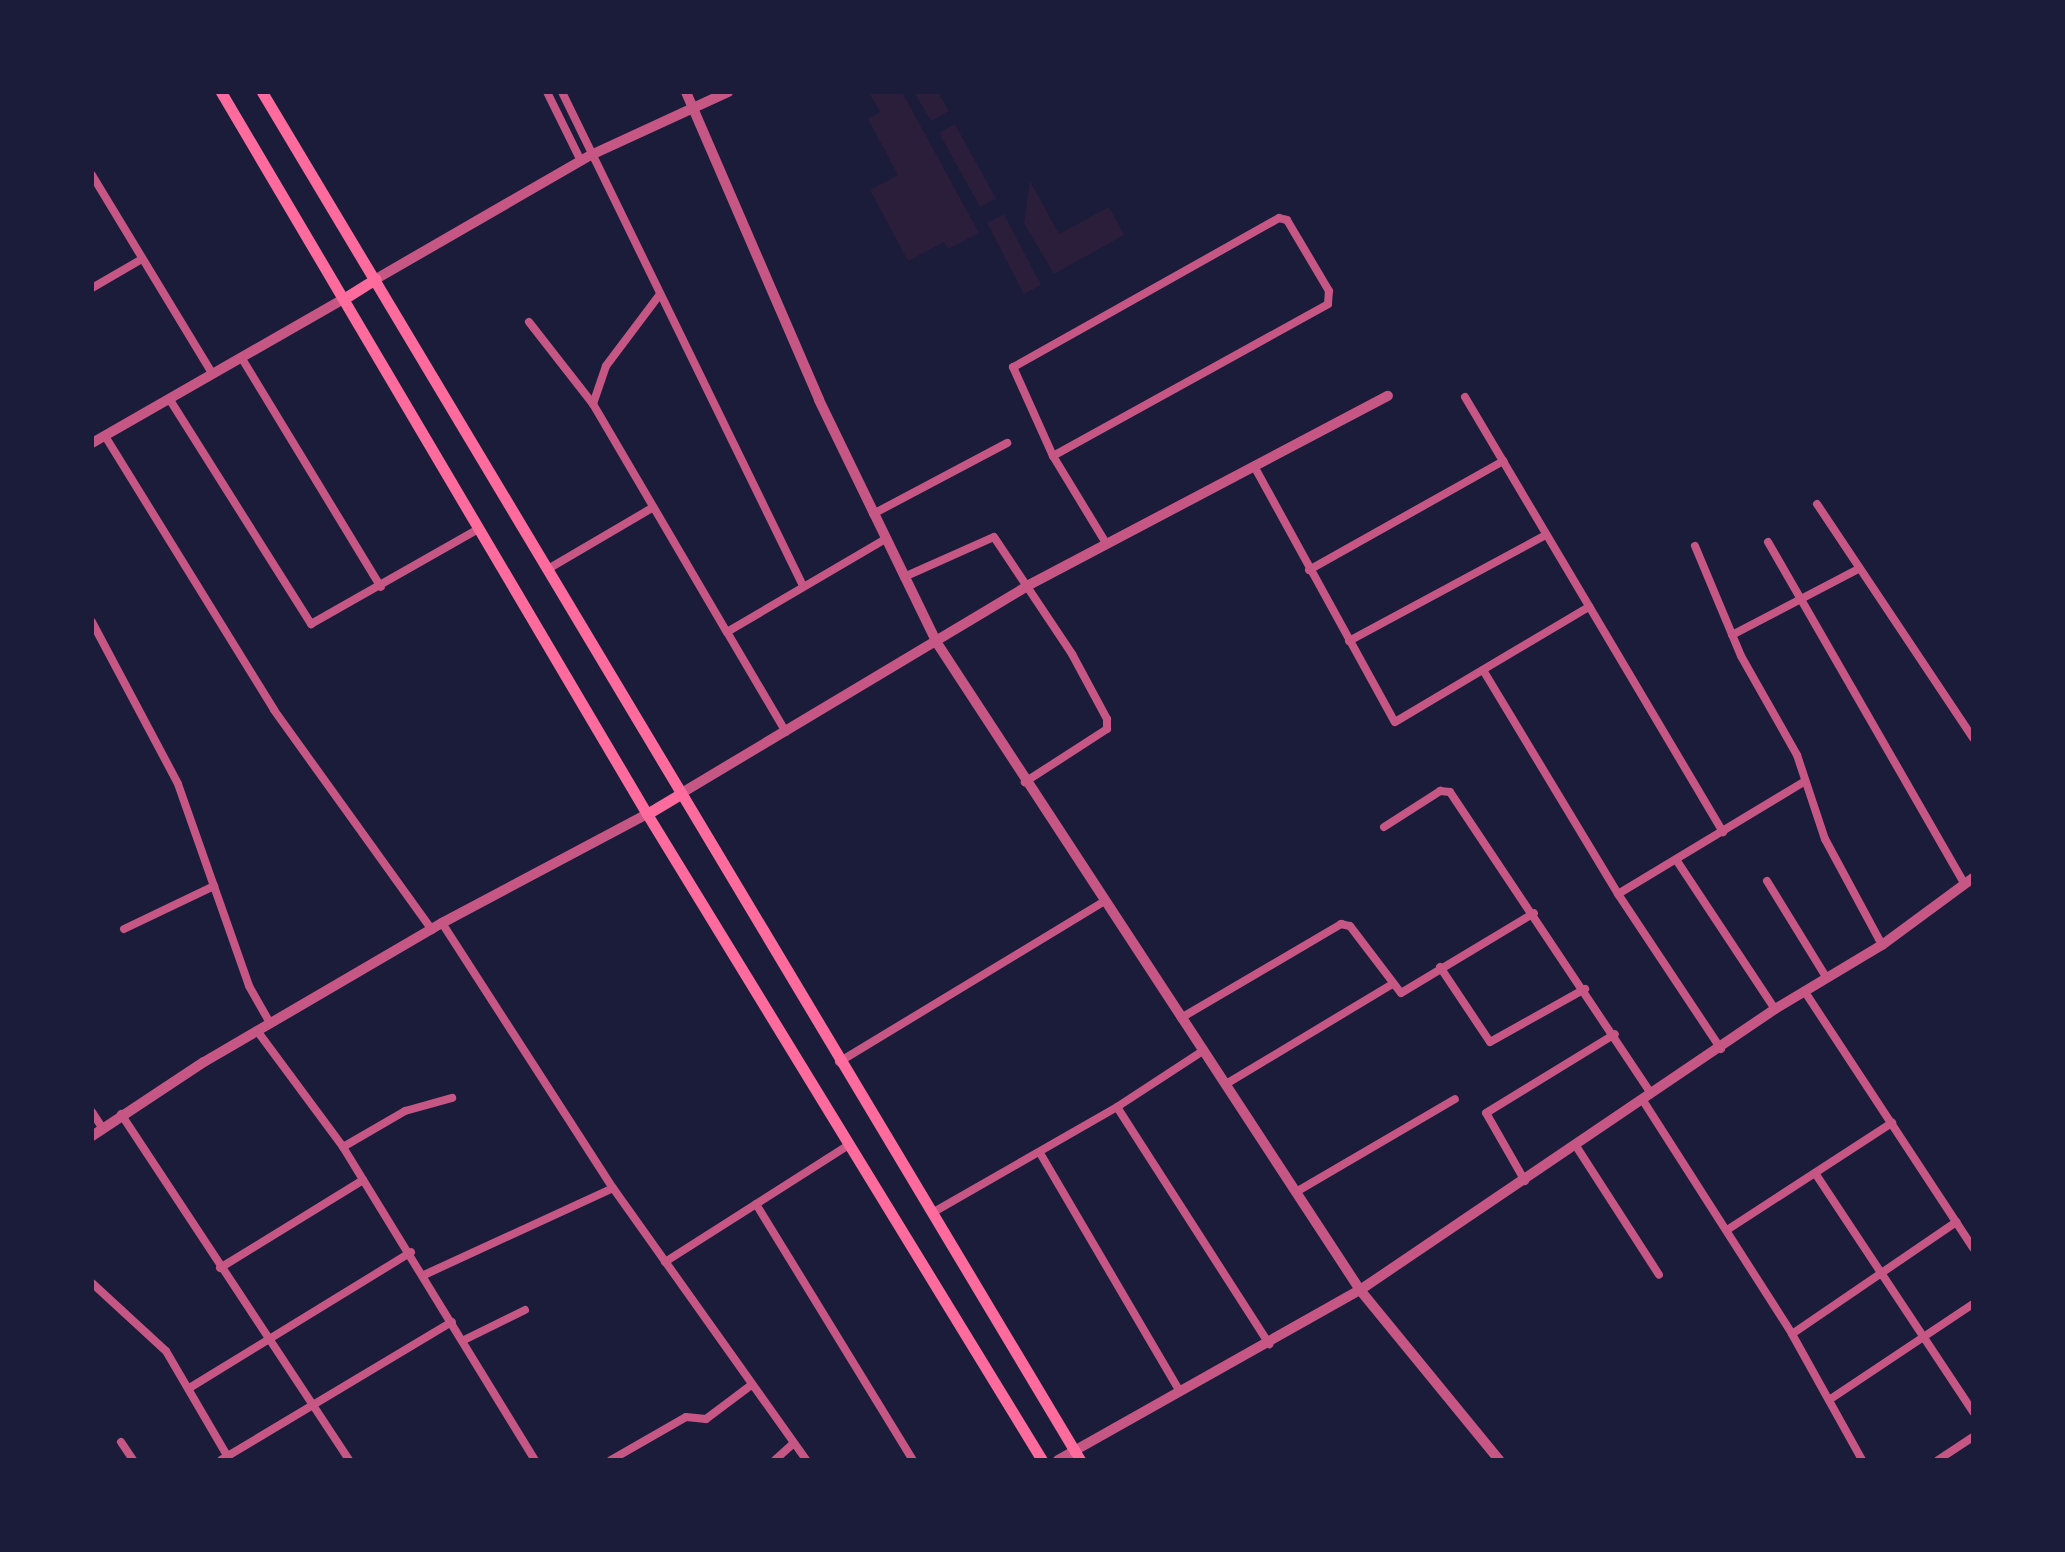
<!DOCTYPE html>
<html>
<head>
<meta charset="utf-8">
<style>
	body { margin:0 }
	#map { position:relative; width:2065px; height:1552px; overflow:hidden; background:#1b1b3a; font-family:Bitter,serif }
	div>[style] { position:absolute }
	.green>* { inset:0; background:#2a1e3b }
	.minor>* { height:8px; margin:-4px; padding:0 4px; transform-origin:4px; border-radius:4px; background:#c65784 }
	.tertiary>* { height:10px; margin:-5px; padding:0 5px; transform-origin:5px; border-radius:5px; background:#c65784 }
	.secondary>* { height:11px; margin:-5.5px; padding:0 5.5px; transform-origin:5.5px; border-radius:5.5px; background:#ff6b9d }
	span { translate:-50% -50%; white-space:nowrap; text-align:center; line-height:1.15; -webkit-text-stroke:8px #1b1b3a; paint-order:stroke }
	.frame { position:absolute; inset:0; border:94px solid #1b1b3a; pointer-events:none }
</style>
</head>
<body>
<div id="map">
	<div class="green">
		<i style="clip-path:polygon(869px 92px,902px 92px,979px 233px,948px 249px,944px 242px,908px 261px,870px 190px,898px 175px,868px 119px,880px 112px)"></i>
		<i style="clip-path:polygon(914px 92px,938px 92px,949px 111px,931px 121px)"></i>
		<i style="clip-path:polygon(955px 124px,996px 199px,980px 207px,939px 133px)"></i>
		<i style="clip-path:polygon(1030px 181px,1059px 234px,1109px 207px,1124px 235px,1054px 274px,1024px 223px)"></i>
		<i style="clip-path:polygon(1004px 214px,1041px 285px,1024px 294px,987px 223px)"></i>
	</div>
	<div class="minor">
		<i style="left:547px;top:92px;width:77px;rotate:63.8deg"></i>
		<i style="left:562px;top:92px;width:550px;rotate:63.99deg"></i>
		<i style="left:92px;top:175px;width:232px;rotate:58.8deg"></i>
		<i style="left:92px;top:288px;width:58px;rotate:-30.1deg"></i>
		<i style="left:529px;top:322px;width:104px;rotate:52deg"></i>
		<i style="left:593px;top:404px;width:264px;rotate:59.6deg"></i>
		<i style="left:727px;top:632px;width:182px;rotate:-30.4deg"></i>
		<i style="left:241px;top:357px;width:269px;rotate:58.7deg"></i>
		<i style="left:1465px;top:397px;width:506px;rotate:59.33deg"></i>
		<i style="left:170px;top:400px;width:265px;rotate:57.8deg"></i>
		<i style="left:311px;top:624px;width:194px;rotate:-29.6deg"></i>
		<i style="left:593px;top:404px;width:40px;rotate:-71.1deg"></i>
		<i style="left:606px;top:366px;width:90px;rotate:-53.1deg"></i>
		<i style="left:105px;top:436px;width:322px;rotate:58.3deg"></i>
		<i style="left:274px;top:710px;width:271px;rotate:54.3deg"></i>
		<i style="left:1053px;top:456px;width:314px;rotate:-28.9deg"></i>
		<i style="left:1328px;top:304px;width:13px;rotate:-86deg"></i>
		<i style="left:1329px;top:291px;width:82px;rotate:-120.6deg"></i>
		<i style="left:1287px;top:220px;width:8px;rotate:-166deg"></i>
		<i style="left:1279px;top:218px;width:305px;rotate:150.7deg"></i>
		<i style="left:1013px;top:367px;width:98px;rotate:65.8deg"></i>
		<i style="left:1053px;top:456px;width:102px;rotate:58.7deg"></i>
		<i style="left:1254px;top:466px;width:292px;rotate:61.2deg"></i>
		<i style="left:1395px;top:722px;width:226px;rotate:-30.7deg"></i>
		<i style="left:1817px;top:504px;width:281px;rotate:56.3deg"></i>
		<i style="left:873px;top:514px;width:152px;rotate:-27.9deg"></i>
		<i style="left:1768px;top:542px;width:395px;rotate:60.1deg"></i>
		<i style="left:1695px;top:546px;width:119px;rotate:67.3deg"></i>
		<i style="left:1741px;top:656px;width:114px;rotate:60.5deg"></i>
		<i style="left:1797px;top:755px;width:89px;rotate:71.6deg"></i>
		<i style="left:1825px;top:839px;width:120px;rotate:61.7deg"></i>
		<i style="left:548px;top:569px;width:121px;rotate:-30.4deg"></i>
		<i style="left:1309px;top:570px;width:223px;rotate:-29.3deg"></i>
		<i style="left:904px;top:577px;width:98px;rotate:-24deg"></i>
		<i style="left:994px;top:537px;width:141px;rotate:56.3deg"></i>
		<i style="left:1072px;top:654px;width:74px;rotate:61.7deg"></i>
		<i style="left:1107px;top:719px;width:10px;rotate:90deg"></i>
		<i style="left:1107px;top:729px;width:98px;rotate:147.1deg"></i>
		<i style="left:92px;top:622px;width:183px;rotate:62deg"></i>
		<i style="left:178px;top:784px;width:214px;rotate:70.6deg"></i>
		<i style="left:249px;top:986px;width:43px;rotate:60.4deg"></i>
		<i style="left:727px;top:632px;width:116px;rotate:59.5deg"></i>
		<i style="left:1732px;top:635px;width:142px;rotate:-27.6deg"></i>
		<i style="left:1349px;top:641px;width:224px;rotate:-28.3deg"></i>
		<i style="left:1483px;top:670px;width:262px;rotate:58.9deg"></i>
		<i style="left:1618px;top:894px;width:186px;rotate:56.4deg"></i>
		<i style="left:1384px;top:827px;width:67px;rotate:-32.7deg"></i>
		<i style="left:1440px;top:791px;width:10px;rotate:6deg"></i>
		<i style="left:1450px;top:792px;width:362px;rotate:56.3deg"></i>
		<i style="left:1677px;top:861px;width:178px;rotate:56.5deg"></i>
		<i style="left:1767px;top:881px;width:113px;rotate:58.4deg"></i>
		<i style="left:1618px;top:894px;width:218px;rotate:-31.1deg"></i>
		<i style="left:442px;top:923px;width:315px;rotate:57.2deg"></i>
		<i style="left:613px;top:1188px;width:334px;rotate:54.6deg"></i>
		<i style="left:124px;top:929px;width:100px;rotate:-25.5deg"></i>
		<i style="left:1440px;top:967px;width:90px;rotate:56.3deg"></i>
		<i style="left:1490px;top:1042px;width:109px;rotate:-29.2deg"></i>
		<i style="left:1805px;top:992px;width:306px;rotate:56.7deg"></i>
		<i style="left:1181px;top:1018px;width:186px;rotate:-30.4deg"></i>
		<i style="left:1341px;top:924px;width:9px;rotate:13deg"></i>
		<i style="left:1350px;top:926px;width:84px;rotate:52.7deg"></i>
		<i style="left:1401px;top:993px;width:155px;rotate:-31deg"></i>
		<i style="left:258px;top:1032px;width:143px;rotate:53.5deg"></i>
		<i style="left:343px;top:1147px;width:367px;rotate:58.5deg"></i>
		<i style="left:839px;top:1062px;width:309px;rotate:-31.2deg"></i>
		<i style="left:1226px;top:1084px;width:192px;rotate:-31deg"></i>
		<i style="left:1642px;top:1099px;width:279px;rotate:57.4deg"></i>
		<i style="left:1792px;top:1334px;width:144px;rotate:60.9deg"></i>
		<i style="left:1117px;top:1107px;width:282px;rotate:57.3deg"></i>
		<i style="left:92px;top:1112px;width:20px;rotate:57deg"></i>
		<i style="left:121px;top:1114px;width:414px;rotate:56.6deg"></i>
		<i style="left:1576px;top:1146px;width:153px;rotate:57.2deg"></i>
		<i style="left:343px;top:1147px;width:72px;rotate:-30.1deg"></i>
		<i style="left:405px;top:1111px;width:49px;rotate:-15.5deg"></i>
		<i style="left:1040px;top:1153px;width:275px;rotate:59.6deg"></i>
		<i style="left:1815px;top:1173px;width:287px;rotate:56.5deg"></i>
		<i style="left:1525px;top:1181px;width:78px;rotate:-119.8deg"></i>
		<i style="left:1486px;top:1113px;width:151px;rotate:-31.5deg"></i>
		<i style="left:1296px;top:1192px;width:184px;rotate:-30.3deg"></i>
		<i style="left:756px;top:1204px;width:300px;rotate:58.5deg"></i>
		<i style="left:932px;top:1213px;width:213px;rotate:-29.8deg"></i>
		<i style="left:1117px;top:1107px;width:104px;rotate:-33.2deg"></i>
		<i style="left:1727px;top:1230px;width:197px;rotate:-33deg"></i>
		<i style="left:665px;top:1262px;width:218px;rotate:-32.5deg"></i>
		<i style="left:220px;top:1268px;width:168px;rotate:-31.6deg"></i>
		<i style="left:424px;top:1275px;width:208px;rotate:-24.7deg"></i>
		<i style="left:92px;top:1283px;width:100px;rotate:42.6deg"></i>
		<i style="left:166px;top:1351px;width:125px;rotate:59.7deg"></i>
		<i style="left:1792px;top:1334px;width:199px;rotate:-34.3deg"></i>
		<i style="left:464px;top:1340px;width:68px;rotate:-26.2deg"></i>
		<i style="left:191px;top:1387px;width:258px;rotate:-31.5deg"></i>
		<i style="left:1829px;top:1400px;width:173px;rotate:-33.7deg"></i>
		<i style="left:121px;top:1442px;width:22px;rotate:56deg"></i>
		<i style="left:221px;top:1460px;width:269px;rotate:-30.9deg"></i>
		<i style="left:611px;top:1460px;width:86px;rotate:-29.8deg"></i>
		<i style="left:686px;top:1417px;width:20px;rotate:6deg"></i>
		<i style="left:706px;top:1419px;width:55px;rotate:-36.9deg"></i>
		<i style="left:775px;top:1460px;width:25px;rotate:-42deg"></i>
		<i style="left:1938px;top:1460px;width:42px;rotate:-33.3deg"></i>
	</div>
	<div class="tertiary">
		<i style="left:686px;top:92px;width:335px;rotate:66.6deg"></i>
		<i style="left:819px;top:400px;width:270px;rotate:64.1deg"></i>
		<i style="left:937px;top:643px;width:773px;rotate:56.82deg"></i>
		<i style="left:1360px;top:1290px;width:220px;rotate:50.7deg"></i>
		<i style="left:376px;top:279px;width:248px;rotate:-30deg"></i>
		<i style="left:591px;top:155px;width:151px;rotate:-24.7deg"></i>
		<i style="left:92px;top:443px;width:292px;rotate:-29.8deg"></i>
		<i style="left:680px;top:794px;width:405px;rotate:-30.9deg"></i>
		<i style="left:1027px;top:586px;width:408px;rotate:-27.8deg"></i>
		<i style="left:92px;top:1136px;width:134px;rotate:-33.5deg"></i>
		<i style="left:204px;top:1062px;width:276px;rotate:-30.3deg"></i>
		<i style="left:442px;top:923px;width:232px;rotate:-28deg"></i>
		<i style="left:1058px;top:1460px;width:347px;rotate:-29.4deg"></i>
		<i style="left:1360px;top:1290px;width:501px;rotate:-34.1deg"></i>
		<i style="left:1775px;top:1009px;width:125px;rotate:-30.9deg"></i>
		<i style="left:1882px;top:945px;width:113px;rotate:-36.4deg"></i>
	</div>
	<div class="secondary">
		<i style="left:221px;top:92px;width:838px;rotate:59.46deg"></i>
		<i style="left:647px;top:814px;width:757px;rotate:58.56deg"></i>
		<i style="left:262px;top:92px;width:1594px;rotate:59.12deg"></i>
		<i style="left:345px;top:298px;width:36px;rotate:-32deg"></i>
		<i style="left:647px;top:814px;width:39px;rotate:-31deg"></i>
	</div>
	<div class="frame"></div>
</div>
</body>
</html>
